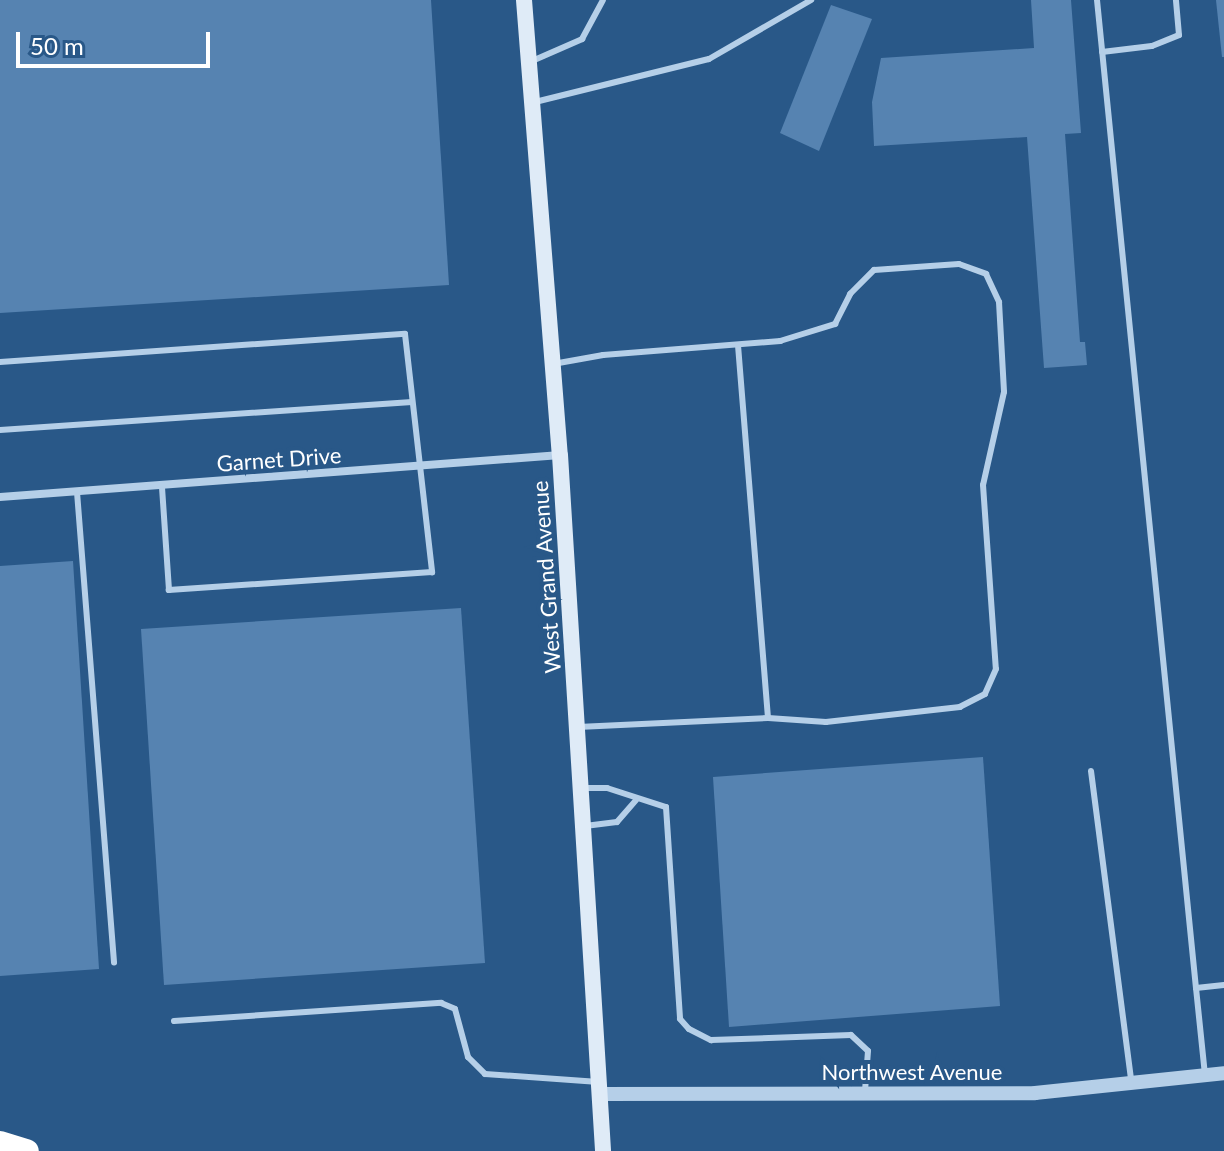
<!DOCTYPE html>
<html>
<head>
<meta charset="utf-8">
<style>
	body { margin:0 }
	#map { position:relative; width:1224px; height:1151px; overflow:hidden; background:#295888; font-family:Lato,sans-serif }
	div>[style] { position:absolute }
	.building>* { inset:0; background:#5683b1 }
	.service>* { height:6px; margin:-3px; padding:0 3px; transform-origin:3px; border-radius:3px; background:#b5cfe8 }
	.minor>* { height:8px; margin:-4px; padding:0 4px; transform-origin:4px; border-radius:4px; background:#b5cfe8 }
	.tertiary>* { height:14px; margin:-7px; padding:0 7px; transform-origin:7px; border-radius:7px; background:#b5cfe8 }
	.secondary>* { height:16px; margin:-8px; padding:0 8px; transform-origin:8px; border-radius:8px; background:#dfebf7 }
	.motorway>* { height:24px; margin:-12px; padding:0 12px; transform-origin:12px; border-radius:12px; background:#fff }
	span { translate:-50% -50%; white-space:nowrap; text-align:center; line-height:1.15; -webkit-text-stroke:8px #295888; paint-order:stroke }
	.street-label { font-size:22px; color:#fff }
	.scale { position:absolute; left:16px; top:32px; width:194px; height:36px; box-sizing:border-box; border:4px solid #fff; border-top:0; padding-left:10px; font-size:24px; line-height:28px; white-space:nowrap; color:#fff; -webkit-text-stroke:6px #295888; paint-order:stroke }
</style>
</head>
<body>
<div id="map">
	<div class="building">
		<i style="clip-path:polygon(0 0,431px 0,449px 285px,0 313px)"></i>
		<i style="clip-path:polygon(1031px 0,1071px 0,1081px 133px,1065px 134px,1080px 342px,1085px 342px,1087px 365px,1044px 368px,1027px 137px,874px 146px,872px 102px,881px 58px,1034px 48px)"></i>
		<i style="clip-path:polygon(1216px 0,1224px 0,1224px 57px,1222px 57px)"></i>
		<i style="clip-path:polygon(831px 5px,872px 19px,819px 151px,780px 133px)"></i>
		<i style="clip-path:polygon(73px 561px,99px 969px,0 976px,0 566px)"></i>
		<i style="clip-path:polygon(461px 608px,485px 963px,164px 985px,141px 629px)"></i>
		<i style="clip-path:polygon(983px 757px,1000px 1006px,729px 1027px,713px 777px)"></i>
	</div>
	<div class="service">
		<i style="left:1097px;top:0;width:993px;rotate:84.28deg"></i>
		<i style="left:1196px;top:988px;width:28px;rotate:-6deg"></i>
		<i style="left:1102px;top:52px;width:50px;rotate:-6.8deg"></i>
		<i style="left:1152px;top:46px;width:29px;rotate:-22deg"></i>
		<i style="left:1179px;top:35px;width:35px;rotate:-95deg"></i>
		<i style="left:532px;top:61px;width:55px;rotate:-23.7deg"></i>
		<i style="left:582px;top:39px;width:44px;rotate:-61.7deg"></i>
		<i style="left:535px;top:102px;width:179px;rotate:-13.9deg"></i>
		<i style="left:709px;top:59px;width:118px;rotate:-30deg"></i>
		<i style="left:0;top:362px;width:406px;rotate:-4deg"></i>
		<i style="left:405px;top:334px;width:240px;rotate:83.5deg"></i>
		<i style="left:432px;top:572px;width:264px;rotate:176.1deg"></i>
		<i style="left:169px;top:590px;width:104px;rotate:-93.9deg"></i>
		<i style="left:553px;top:364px;width:51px;rotate:-10.2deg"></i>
		<i style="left:603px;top:355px;width:178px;rotate:-4.5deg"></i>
		<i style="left:780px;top:341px;width:58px;rotate:-17.2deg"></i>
		<i style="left:835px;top:324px;width:34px;rotate:-63deg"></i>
		<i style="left:850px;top:294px;width:34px;rotate:-45deg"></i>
		<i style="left:874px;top:270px;width:85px;rotate:-4deg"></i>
		<i style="left:959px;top:264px;width:29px;rotate:20deg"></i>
		<i style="left:986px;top:274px;width:31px;rotate:65deg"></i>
		<i style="left:999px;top:302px;width:90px;rotate:86.8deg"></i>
		<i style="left:1004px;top:392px;width:95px;rotate:102.7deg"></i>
		<i style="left:983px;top:485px;width:184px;rotate:86deg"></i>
		<i style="left:996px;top:669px;width:27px;rotate:114deg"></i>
		<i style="left:985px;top:694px;width:28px;rotate:153deg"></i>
		<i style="left:960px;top:707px;width:135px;rotate:173.6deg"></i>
		<i style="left:826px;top:722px;width:58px;rotate:-176.1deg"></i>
		<i style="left:0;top:430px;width:413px;rotate:-3.9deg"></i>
		<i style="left:77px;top:492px;width:472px;rotate:85.5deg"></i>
		<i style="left:578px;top:727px;width:190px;rotate:-2.7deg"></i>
		<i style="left:768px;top:718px;width:374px;rotate:-94.6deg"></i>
		<i style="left:1091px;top:771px;width:312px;rotate:82.6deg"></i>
		<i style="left:582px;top:788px;width:25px"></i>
		<i style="left:607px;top:788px;width:62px;rotate:17.9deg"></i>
		<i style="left:666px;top:807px;width:212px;rotate:86.2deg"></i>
		<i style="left:680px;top:1019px;width:13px;rotate:48deg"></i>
		<i style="left:689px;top:1029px;width:25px;rotate:27deg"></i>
		<i style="left:711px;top:1040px;width:140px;rotate:-2deg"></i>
		<i style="left:851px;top:1035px;width:23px;rotate:43deg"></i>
		<i style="left:868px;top:1051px;width:40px;rotate:94.3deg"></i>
		<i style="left:585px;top:826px;width:32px;rotate:-7deg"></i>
		<i style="left:617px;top:822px;width:29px;rotate:-49deg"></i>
		<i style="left:1196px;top:988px;width:87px;rotate:84.1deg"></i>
		<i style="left:174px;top:1021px;width:268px;rotate:-3.9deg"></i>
		<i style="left:441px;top:1003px;width:15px;rotate:23deg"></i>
		<i style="left:455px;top:1009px;width:50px;rotate:74.8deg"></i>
		<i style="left:468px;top:1057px;width:24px;rotate:45deg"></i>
		<i style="left:485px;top:1074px;width:114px;rotate:4deg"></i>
	</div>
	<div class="minor">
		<i style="left:0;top:497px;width:562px;rotate:-4.29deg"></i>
	</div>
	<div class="tertiary">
		<i style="left:600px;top:1094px;width:435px;rotate:-0.1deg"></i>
		<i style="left:1035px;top:1093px;width:190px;rotate:-6deg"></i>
	</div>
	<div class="secondary">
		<i style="left:524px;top:0;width:456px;rotate:85.5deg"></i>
		<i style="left:560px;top:455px;width:697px;rotate:86.46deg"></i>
	</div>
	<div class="motorway">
		<i style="left:0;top:1143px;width:28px;rotate:17deg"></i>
	</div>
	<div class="street-label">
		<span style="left:279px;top:459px;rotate:-4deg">Garnet Drive</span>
		<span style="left:546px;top:577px;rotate:-94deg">West Grand Avenue</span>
		<span style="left:912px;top:1072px">Northwest Avenue</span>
	</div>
	<div class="scale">50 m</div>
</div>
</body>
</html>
